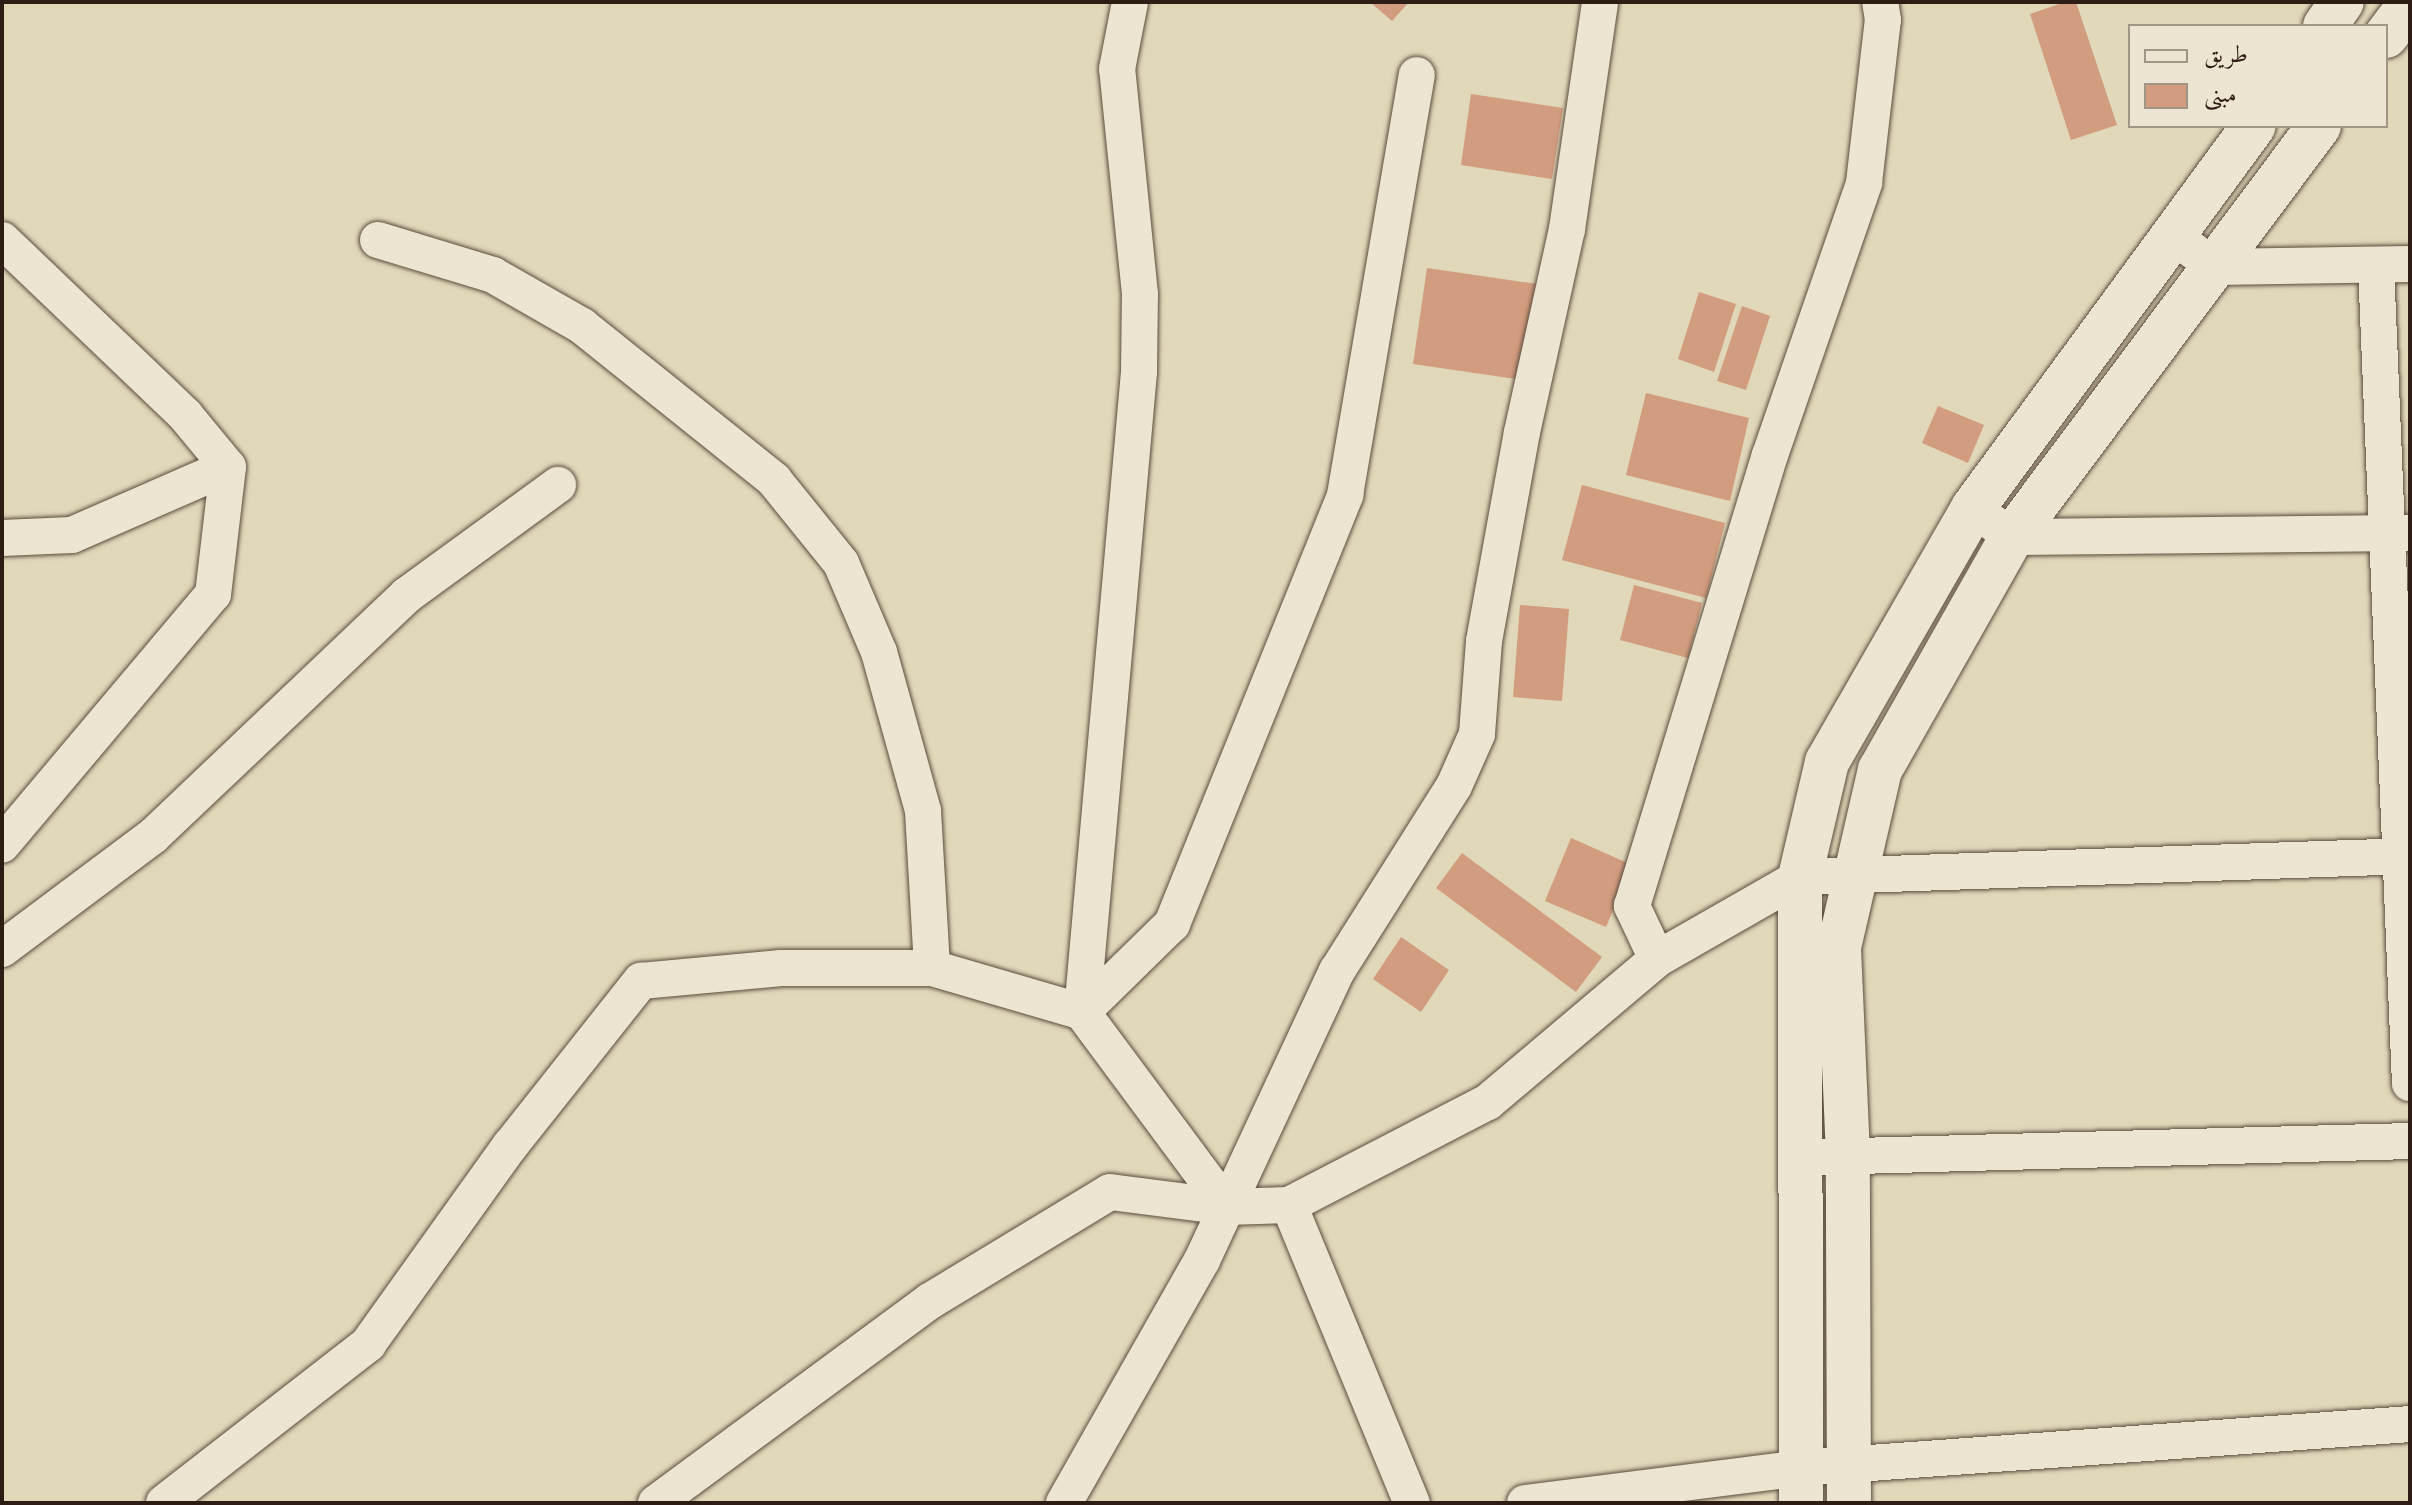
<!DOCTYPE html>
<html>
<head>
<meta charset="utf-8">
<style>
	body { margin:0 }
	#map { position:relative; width:2412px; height:1505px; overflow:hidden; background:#e1d7b9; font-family:Cardo,Amiri,serif }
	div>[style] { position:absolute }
	.building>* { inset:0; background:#d29c7f }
	.roads { filter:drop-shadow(0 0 2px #5b4c3d) drop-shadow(0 0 2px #5b4c3d) }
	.minor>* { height:36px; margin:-18px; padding:0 18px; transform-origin:18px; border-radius:18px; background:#ece5d2 }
	.secondary>* { height:44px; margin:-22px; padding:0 22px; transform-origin:22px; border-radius:22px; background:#ece5d2 }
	span { translate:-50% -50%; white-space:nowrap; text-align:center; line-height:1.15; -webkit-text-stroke:7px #ece5d2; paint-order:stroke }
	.frame { position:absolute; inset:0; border:4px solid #2e1d14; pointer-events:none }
	.legend { position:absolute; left:2128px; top:24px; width:260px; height:104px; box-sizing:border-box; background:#ece5d2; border:2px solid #a09586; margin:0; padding:10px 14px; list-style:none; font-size:24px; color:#2e1d14 }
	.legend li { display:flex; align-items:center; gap:16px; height:40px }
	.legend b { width:40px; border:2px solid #a09586 }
</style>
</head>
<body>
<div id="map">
	<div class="building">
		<i style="clip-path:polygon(1370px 2px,1409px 2px,1392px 21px)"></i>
		<i style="clip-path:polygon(2065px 2px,2076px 2px,2117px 125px,2071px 140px,2030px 14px)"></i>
		<i style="clip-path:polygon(1471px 94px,1563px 108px,1552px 179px,1461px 165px)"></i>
		<i style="clip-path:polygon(1427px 268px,1544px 285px,1530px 381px,1413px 364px)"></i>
		<i style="clip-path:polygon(1699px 292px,1736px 304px,1714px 372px,1678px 359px)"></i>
		<i style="clip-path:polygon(1742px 306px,1770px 316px,1746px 390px,1717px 381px)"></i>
		<i style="clip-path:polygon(1646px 393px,1749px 418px,1730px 501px,1626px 475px)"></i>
		<i style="clip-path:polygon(1938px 406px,1984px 425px,1968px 463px,1922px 443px)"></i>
		<i style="clip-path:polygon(1582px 485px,1725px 523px,1706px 598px,1562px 560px)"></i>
		<i style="clip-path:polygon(1634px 585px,1702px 603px,1688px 658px,1620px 640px)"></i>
		<i style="clip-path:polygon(1520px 605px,1569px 609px,1562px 701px,1513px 697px)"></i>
		<i style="clip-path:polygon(1571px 838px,1632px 865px,1606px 927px,1545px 901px)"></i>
		<i style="clip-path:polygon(1462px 853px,1602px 957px,1576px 992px,1436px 888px)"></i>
		<i style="clip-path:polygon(1401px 937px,1449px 970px,1421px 1012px,1373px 979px)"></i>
	</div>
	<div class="roads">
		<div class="minor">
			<i style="left:2175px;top:237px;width:50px;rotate:36.9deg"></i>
			<i style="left:2215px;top:267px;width:195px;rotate:-0.9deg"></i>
			<i style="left:2px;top:240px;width:253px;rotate:43.7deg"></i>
			<i style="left:185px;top:415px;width:67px;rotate:50.4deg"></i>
			<i style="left:228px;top:467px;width:128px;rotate:96.7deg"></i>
			<i style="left:213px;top:594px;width:328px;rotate:130.1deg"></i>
			<i style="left:378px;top:240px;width:120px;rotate:16.9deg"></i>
			<i style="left:493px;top:275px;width:103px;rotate:29.8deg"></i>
			<i style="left:582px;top:326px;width:246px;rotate:38.7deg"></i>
			<i style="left:774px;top:480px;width:107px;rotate:51.1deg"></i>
			<i style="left:841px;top:563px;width:97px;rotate:66.9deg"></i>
			<i style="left:879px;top:652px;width:165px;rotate:74.5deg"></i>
			<i style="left:923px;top:811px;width:157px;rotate:86.7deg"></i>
			<i style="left:2376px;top:266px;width:818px;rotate:87.62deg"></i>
			<i style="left:1973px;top:508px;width:49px;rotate:36.6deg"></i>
			<i style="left:2012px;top:537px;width:398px;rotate:-0.6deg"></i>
			<i style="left:2px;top:538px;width:70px;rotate:-2.5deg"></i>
			<i style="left:72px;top:535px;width:170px;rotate:-23.6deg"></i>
			<i style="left:2px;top:949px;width:189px;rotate:-36.8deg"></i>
			<i style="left:153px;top:836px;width:350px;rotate:-43.5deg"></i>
			<i style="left:407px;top:595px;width:187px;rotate:-36.1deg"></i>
			<i style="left:1657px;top:959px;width:59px;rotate:-115.3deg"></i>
			<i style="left:1632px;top:906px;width:472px;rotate:-73deg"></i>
			<i style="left:1770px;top:455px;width:288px;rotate:-70.9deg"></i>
			<i style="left:1864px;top:183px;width:164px;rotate:-83.4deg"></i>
			<i style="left:1883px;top:20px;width:18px;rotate:-99deg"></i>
			<i style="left:1082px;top:1012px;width:643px;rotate:-84.91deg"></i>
			<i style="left:1139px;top:372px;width:78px;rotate:-89.3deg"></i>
			<i style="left:1140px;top:294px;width:226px;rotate:-95.8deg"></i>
			<i style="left:1117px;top:69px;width:68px;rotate:-79deg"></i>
			<i style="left:1082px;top:1012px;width:126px;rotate:-44.4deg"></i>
			<i style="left:1172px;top:924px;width:463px;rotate:-68deg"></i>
			<i style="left:1345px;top:495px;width:426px;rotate:-80.3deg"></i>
			<i style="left:1820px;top:1157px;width:590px;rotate:-1.55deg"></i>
			<i style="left:1289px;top:1205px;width:322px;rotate:67.6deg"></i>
			<i style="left:164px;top:1503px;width:259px;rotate:-37.9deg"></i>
			<i style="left:368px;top:1344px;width:244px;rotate:-54.4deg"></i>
			<i style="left:510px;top:1146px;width:211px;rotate:-51.6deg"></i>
			<i style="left:641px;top:981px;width:141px;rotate:-5.3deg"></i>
			<i style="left:781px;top:968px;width:151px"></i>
			<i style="left:932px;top:968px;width:156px;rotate:16.3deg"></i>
			<i style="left:1082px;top:1012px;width:243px;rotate:53.4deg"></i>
			<i style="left:656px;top:1503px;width:340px;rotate:-36.4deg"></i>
			<i style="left:930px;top:1301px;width:210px;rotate:-31.2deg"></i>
			<i style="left:1110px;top:1192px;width:118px;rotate:7.3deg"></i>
			<i style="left:1227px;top:1207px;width:62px;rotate:-1.8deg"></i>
			<i style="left:1289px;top:1205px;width:224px;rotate:-27.4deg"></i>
			<i style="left:1488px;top:1102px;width:221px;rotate:-40.2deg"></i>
			<i style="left:1657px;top:959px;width:165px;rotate:-29.8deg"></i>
			<i style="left:1800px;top:877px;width:610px;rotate:-1.97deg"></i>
			<i style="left:1064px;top:1503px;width:279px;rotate:-60.4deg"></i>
			<i style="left:1202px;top:1260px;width:319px;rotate:-65deg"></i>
			<i style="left:1337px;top:971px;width:219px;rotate:-57.7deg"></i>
			<i style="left:1454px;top:786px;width:57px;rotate:-66.1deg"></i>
			<i style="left:1477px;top:734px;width:93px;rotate:-85.7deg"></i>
			<i style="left:1484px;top:641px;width:212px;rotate:-79.7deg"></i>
			<i style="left:1522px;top:432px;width:208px;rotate:-77.5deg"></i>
			<i style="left:1567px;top:229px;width:229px;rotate:-81.7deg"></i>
			<i style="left:1525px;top:1503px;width:278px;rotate:-7.2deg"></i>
			<i style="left:1801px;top:1468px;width:611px;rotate:-4.13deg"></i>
		</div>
		<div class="secondary">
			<i style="left:2325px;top:26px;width:29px;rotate:-55deg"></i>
			<i style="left:2386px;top:36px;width:40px;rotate:-53deg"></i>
			<i style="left:1801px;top:1503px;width:626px;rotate:-90.09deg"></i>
			<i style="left:1800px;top:877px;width:118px;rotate:-76.8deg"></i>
			<i style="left:1827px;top:762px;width:293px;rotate:-60.1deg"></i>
			<i style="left:1973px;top:508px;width:474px;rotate:-53.7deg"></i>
			<i style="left:1849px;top:1503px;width:348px;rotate:-90.2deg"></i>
			<i style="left:1848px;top:1155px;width:208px;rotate:-92.5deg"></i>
			<i style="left:1839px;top:947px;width:182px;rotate:-77deg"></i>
			<i style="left:1880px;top:770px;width:268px;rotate:-60.5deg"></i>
			<i style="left:2012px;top:537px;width:513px;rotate:-53.24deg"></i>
		</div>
	</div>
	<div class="frame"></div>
	<ul class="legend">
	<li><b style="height:10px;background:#ece5d2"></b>طريق</li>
	<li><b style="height:22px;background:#d29c7f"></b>مبنى</li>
	</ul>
</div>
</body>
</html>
